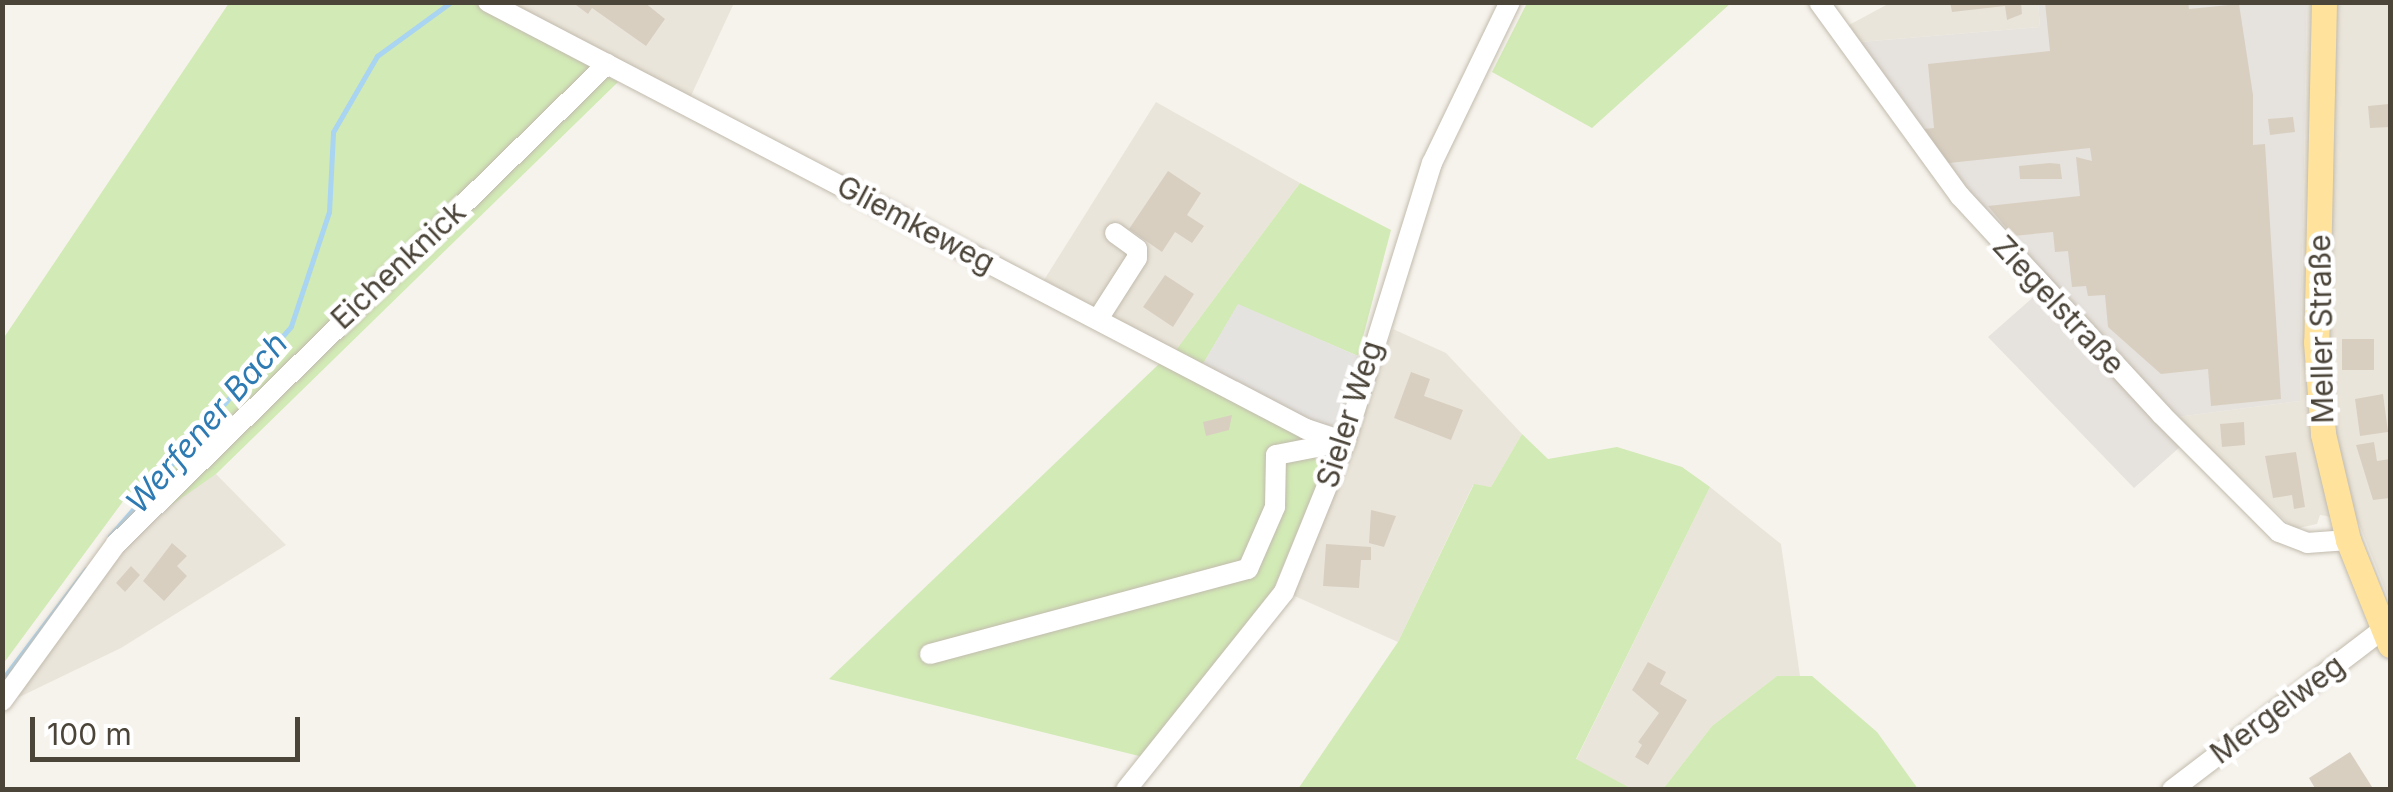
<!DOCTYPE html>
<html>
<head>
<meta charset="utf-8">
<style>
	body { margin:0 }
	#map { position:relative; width:2393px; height:792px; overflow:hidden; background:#f6f3ec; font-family:Inter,sans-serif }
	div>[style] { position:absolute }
	.residential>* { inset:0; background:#eae5da }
	.industrial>* { inset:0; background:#e6e2dd }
	.green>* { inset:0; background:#d2eab5 }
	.parking>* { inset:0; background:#e5e3e0 }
	.stream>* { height:5px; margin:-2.5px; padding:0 2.5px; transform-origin:2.5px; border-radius:2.5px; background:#a9d4f2 }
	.building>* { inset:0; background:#d8cfc1 }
	.roads { filter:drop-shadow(0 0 2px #c2bbae) drop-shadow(0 0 2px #c2bbae) }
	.minor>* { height:20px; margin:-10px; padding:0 10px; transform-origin:10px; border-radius:10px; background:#fff }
	.major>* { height:25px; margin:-12.5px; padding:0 12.5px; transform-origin:12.5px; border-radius:12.5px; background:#ffe39c }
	span { translate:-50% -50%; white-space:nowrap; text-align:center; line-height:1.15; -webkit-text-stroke:9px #fff; paint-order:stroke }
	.street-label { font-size:30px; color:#4b4439 }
	.water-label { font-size:32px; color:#2e7ab2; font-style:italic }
	.frame { position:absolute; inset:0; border:5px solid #4b4439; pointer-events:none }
	.scale { position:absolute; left:30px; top:717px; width:270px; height:45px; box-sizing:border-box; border:5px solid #4b4439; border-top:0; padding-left:12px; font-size:30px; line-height:35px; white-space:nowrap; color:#4b4439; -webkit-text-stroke:8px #fff; paint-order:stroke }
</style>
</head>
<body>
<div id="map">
	<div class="residential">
		<i style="clip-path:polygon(502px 2px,734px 3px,683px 113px,490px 13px)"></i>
		<i style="clip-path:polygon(2038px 2px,2040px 27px,1860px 42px,1849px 25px,1890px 3px)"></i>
		<i style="clip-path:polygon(2307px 3px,2390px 3px,2390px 602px,2358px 521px,2320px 515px,2317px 524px,2294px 529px,2177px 417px,2300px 401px)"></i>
		<i style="clip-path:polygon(1156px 102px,1300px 183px,1176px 350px,1044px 280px)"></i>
		<i style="clip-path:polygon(1393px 329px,1446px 353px,1522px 434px,1491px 487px,1473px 485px,1398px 642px,1290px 594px)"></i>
		<i style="clip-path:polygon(216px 474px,286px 545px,121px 648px,13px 700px,122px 549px,172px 500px)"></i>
		<i style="clip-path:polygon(1710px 487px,1781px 544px,1800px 676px,1777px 676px,1712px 726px,1663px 789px,1632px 789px,1576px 760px)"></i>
	</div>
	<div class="industrial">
		<i style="clip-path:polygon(2038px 3px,2307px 3px,2300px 401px,2177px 417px,2181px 446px,2134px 488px,1988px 337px,2047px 285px,1965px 197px,1860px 42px,2040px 27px)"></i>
	</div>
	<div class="green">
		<i style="clip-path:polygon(229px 3px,502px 3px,491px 13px,618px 82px,216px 474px,150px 520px,124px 500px,3px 664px,3px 339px)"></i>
		<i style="clip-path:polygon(1527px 3px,1527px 2px,1731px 3px,1592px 128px,1492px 72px)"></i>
		<i style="clip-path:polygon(1300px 183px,1391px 230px,1358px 356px,1238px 305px,1203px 364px,1176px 350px)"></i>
		<i style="clip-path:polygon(1160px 363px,1303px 435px,1322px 472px,1274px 588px,1143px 757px,829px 679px)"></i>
		<i style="clip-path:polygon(1522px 434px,1548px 459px,1617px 447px,1682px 467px,1710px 487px,1576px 759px,1632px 789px,1298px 789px,1398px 642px,1474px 484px,1491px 487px)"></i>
		<i style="clip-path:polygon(1777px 676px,1812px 676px,1877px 732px,1918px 789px,1663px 789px,1712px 726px)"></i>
	</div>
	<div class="parking">
		<i style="clip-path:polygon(1238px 304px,1358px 356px,1342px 417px,1332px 426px,1313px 423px,1203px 364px)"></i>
	</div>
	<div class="stream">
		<i style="left:110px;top:536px;width:277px;rotate:-49.2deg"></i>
		<i style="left:291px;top:326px;width:120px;rotate:-71.6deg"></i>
		<i style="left:329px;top:212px;width:80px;rotate:-87.1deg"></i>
		<i style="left:333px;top:132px;width:88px;rotate:-59.9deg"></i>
		<i style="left:377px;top:56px;width:92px;rotate:-36.1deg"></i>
		<i style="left:2px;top:680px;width:139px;rotate:-52.9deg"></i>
	</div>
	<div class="building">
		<i style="clip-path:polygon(572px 2px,644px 2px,665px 19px,646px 46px,592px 8px,588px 14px)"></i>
		<i style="clip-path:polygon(1950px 2px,2021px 2px,2022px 14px,2007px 20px,2005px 6px,1952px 12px)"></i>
		<i style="clip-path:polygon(2045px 2px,2188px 2px,2189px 9px,2239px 4px,2253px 95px,2253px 145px,2265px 144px,2281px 399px,2211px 406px,2208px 369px,2161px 374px,2108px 327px,2105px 295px,2088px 296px,2086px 286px,2072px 287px,2068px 251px,2055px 252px,2053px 232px,2013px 236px,1988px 206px,2080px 196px,2076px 157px,2092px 161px,2090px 148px,1949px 163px,1924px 129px,1934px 128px,1928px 64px,2050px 51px)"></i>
		<i style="clip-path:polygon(2389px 104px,2390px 127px,2370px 128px,2368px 106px)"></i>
		<i style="clip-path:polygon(2293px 117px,2295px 132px,2270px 135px,2268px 119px)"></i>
		<i style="clip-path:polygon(2050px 163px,2060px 164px,2062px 179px,2020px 179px,2019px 166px)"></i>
		<i style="clip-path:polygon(1168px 171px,1201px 193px,1187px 215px,1204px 226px,1192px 243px,1175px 232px,1162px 252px,1129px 229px)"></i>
		<i style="clip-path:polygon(1165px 275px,1194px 294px,1173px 327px,1143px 307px)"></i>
		<i style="clip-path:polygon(2342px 339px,2374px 339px,2374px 370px,2342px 370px)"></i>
		<i style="clip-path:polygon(1411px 372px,1430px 379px,1424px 396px,1463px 410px,1451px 440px,1394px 418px)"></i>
		<i style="clip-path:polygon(2383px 394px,2388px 432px,2360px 436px,2355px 399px)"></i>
		<i style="clip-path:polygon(1232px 415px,1229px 430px,1206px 436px,1203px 422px)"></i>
		<i style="clip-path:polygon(2244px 422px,2245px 445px,2222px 447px,2220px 424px)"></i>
		<i style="clip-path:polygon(2374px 442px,2377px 461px,2390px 459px,2390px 498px,2373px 500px,2356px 445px)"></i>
		<i style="clip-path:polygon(2296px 452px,2305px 507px,2294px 509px,2292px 495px,2273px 498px,2265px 456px)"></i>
		<i style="clip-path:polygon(1371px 510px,1396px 516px,1384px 547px,1369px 543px)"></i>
		<i style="clip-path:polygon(172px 543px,187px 556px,177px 566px,187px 576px,164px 601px,143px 581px)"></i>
		<i style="clip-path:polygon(1326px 544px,1371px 547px,1371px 560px,1361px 560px,1359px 588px,1323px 586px)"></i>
		<i style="clip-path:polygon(131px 566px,140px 575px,125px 592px,116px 583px)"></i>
		<i style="clip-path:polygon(1648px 662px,1666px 672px,1660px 684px,1687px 700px,1648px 765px,1635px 757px,1642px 745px,1638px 742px,1659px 713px,1632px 690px)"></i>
		<i style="clip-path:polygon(2350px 752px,2374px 790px,2316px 790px,2309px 778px)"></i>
	</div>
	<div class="roads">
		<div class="minor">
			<i style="left:488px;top:2px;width:923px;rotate:27.56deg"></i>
			<i style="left:1306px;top:429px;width:41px;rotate:18.4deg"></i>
			<i style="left:1819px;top:2px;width:240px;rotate:54deg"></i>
			<i style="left:1960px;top:196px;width:297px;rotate:47.3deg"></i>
			<i style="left:2161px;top:414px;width:167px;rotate:45deg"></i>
			<i style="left:2279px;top:532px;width:30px;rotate:21deg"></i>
			<i style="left:2307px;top:543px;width:41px;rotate:-4.2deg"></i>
			<i style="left:1098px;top:319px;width:72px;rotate:-57.4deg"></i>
			<i style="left:1137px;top:258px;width:9px;rotate:-90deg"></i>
			<i style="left:1137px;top:249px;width:27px;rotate:-144deg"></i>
			<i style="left:930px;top:654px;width:329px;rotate:-15deg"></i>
			<i style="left:1248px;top:569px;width:68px;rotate:-66.5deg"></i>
			<i style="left:1275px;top:507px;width:52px;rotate:-88.9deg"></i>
			<i style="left:1276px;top:455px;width:68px;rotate:-11deg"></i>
			<i style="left:2px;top:701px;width:194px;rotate:-54deg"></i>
			<i style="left:116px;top:544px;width:687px;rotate:-44.35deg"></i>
			<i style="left:1126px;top:790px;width:253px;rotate:-51.4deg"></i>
			<i style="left:1284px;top:592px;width:162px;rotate:-67.9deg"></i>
			<i style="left:1345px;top:442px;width:292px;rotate:-72.7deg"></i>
			<i style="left:1432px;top:163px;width:179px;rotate:-64.2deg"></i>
			<i style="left:2172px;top:790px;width:274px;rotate:-37.3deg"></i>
		</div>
		<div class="major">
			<i style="left:2324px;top:2px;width:340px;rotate:91.3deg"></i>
			<i style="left:2316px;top:342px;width:92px;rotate:85.6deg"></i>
			<i style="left:2323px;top:434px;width:109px;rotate:76.7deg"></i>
			<i style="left:2348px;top:540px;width:113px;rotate:68.2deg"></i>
		</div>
	</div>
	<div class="street-label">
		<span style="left:916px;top:224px;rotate:28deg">Gliemkeweg</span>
		<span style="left:398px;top:265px;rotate:-43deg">Eichenknick</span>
		<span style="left:2059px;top:305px;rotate:47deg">Ziegelstraße</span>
		<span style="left:2321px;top:329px;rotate:-91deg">Meller Straße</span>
		<span style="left:1349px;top:414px;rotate:-72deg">Sieler Weg</span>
		<span style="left:2277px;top:709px;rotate:-37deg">Mergelweg</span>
	</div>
	<div class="water-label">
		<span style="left:207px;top:423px;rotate:-49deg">Werfener Bach</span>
	</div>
	<div class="frame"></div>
	<div class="scale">100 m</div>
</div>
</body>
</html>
